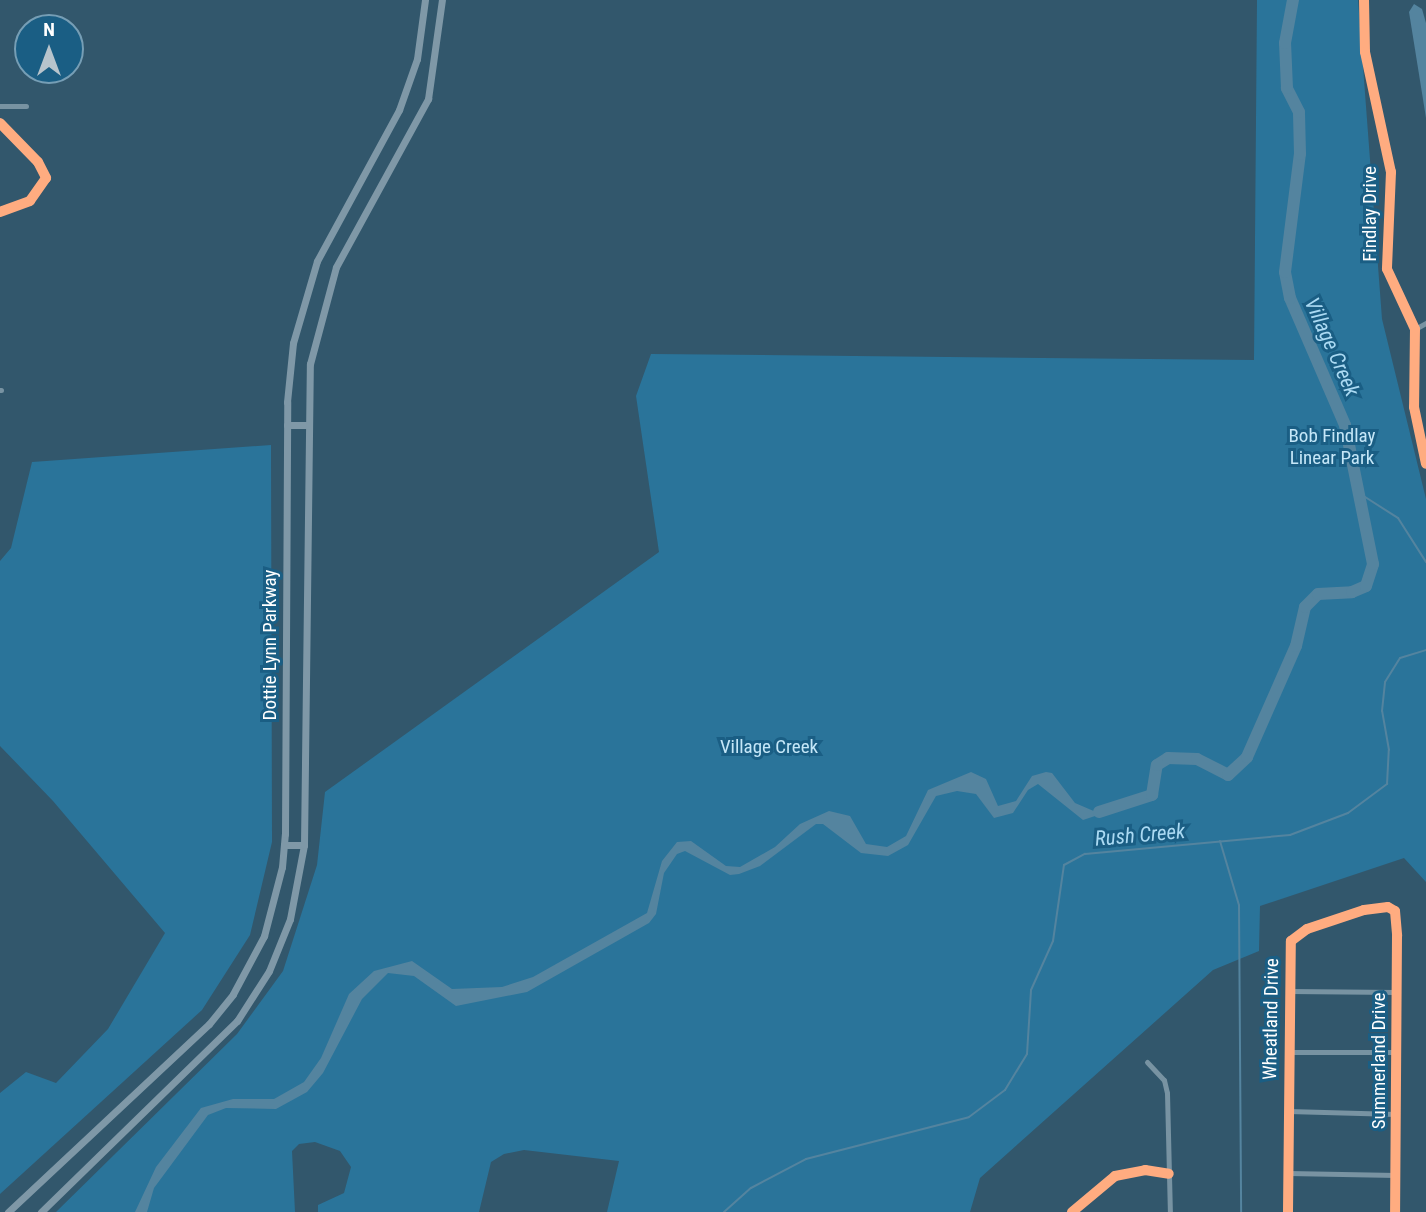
<!DOCTYPE html>
<html>
<head>
<meta charset="utf-8">
<style>
	body { margin:0 }
	#map { position:relative; width:1426px; height:1212px; overflow:hidden; background:#32576c; font-family:"Roboto Condensed",sans-serif }
	div>[style] { position:absolute }
	.green>* { inset:0; background:#2a749a }
	.water>* { inset:0; background:#54849f }
	.stream>* { height:2px; margin:-1px; padding:0 1px; transform-origin:1px; border-radius:1px; background:#54849f }
	.river>* { height:12px; margin:-6px; padding:0 6px; transform-origin:6px; border-radius:6px; background:#54849f }
	.street>* { height:5px; margin:-2.5px; padding:0 2.5px; transform-origin:2.5px; border-radius:2.5px; background:#7893a2 }
	.secondary>* { height:7px; margin:-3.5px; padding:0 3.5px; transform-origin:3.5px; border-radius:3.5px; background:#7f98a7 }
	.cycleway>* { height:10px; margin:-5px; padding:0 5px; transform-origin:5px; border-radius:5px; background:#ffac80 }
	span { translate:-50% -50%; white-space:nowrap; text-align:center; line-height:1.15; -webkit-text-stroke:6px #1a5e84; paint-order:stroke }
	.street-label { font-size:19px; color:#fff }
	.park-label { font-size:19px; color:#c5e7f8 }
	.water-label { font-size:21px; color:#abdaf3; font-style:italic }
	.north { position:absolute; left:14px; top:14px; width:70px; height:70px; box-sizing:border-box; background:#1a5e84; border:2px solid #769eb5; border-radius:50%; rotate:0deg; font-size:19px; font-weight:700; line-height:28px; text-align:center; color:#fff }
	.north::after { content:''; display:block; margin:auto; width:24px; height:32px; background:#b7c4cc; clip-path:polygon(50% 0,100% 100%,50% 72%,0 100%) }
</style>
</head>
<body>
<div id="map">
	<div class="green">
		<i style="clip-path:polygon(1257px 0,1358px 0,1382px 319px,1426px 499px,1426px 882px,1404px 858px,1260px 906px,1259px 951px,1213px 970px,980px 1178px,970px 1212px,607px 1212px,619px 1161px,524px 1150px,504px 1154px,491px 1162px,479px 1212px,318px 1212px,318px 1205px,344px 1193px,351px 1167px,340px 1151px,315px 1142px,299px 1144px,292px 1151px,295px 1212px,56px 1212px,237px 1034px,283px 971px,317px 865px,325px 792px,659px 552px,636px 396px,651px 354px,1254px 360px)"></i>
		<i style="clip-path:polygon(271px 445px,272px 842px,250px 935px,202px 1010px,0 1194px,0 1093px,26px 1072px,56px 1083px,108px 1029px,165px 933px,53px 801px,0 746px,0 561px,11px 548px,32px 462px)"></i>
	</div>
	<div class="water">
		<i style="clip-path:polygon(1414px 4px,1422px 9px,1426px 23px,1426px 118px,1409px 12px)"></i>
		<i style="clip-path:polygon(971px 772px,986px 779px,998px 806px,1016px 801px,1032px 776px,1046px 772px,1052px 773px,1075px 803px,1096px 812px,1113px 810px,1083px 820px,1038px 784px,1028px 790px,1013px 813px,994px 818px,976px 794px,957px 791px,936px 796px,908px 845px,888px 856px,861px 853px,823px 824px,816px 824px,760px 866px,739px 874px,730px 875px,685px 851px,677px 854px,664px 873px,656px 914px,649px 923px,527px 992px,456px 1006px,414px 976px,388px 973px,362px 999px,323px 1073px,307px 1092px,276px 1109px,226px 1108px,208px 1115px,154px 1188px,147px 1212px,135px 1212px,156px 1167px,201px 1108px,233px 1099px,274px 1099px,304px 1082px,321px 1058px,349px 994px,374px 971px,412px 961px,452px 989px,502px 987px,533px 977px,647px 913px,662px 861px,677px 842px,691px 841px,726px 866px,740px 867px,775px 847px,800px 824px,829px 811px,850px 816px,866px 844px,887px 847px,906px 836px,928px 790px)"></i>
	</div>
	<div class="stream">
		<i style="left:1362px;top:495px;width:43px;rotate:32.6deg"></i>
		<i style="left:1398px;top:518px;width:52px;rotate:57.5deg"></i>
		<i style="left:1220px;top:841px;width:67px;rotate:73.5deg"></i>
		<i style="left:1239px;top:905px;width:307px;rotate:89.6deg"></i>
		<i style="left:724px;top:1212px;width:36px;rotate:-42deg"></i>
		<i style="left:751px;top:1188px;width:62px;rotate:-27.8deg"></i>
		<i style="left:806px;top:1159px;width:168px;rotate:-14.4deg"></i>
		<i style="left:969px;top:1117px;width:45px;rotate:-36.9deg"></i>
		<i style="left:1005px;top:1090px;width:42px;rotate:-58.6deg"></i>
		<i style="left:1027px;top:1054px;width:64px;rotate:-86.4deg"></i>
		<i style="left:1031px;top:990px;width:54px;rotate:-65.8deg"></i>
		<i style="left:1053px;top:941px;width:77px;rotate:-81.8deg"></i>
		<i style="left:1064px;top:865px;width:24px;rotate:-28deg"></i>
		<i style="left:1085px;top:854px;width:206px;rotate:-5.3deg"></i>
		<i style="left:1290px;top:835px;width:62px;rotate:-20.8deg"></i>
		<i style="left:1348px;top:813px;width:49px;rotate:-36.6deg"></i>
		<i style="left:1387px;top:784px;width:34px;rotate:-87deg"></i>
		<i style="left:1389px;top:750px;width:40px;rotate:-100deg"></i>
		<i style="left:1382px;top:711px;width:29px;rotate:-84deg"></i>
		<i style="left:1385px;top:682px;width:28px;rotate:-58deg"></i>
		<i style="left:1400px;top:658px;width:27px;rotate:-17deg"></i>
	</div>
	<div class="river">
		<i style="left:1099px;top:812px;width:56px;rotate:-17.8deg"></i>
		<i style="left:1152px;top:795px;width:30px;rotate:-81deg"></i>
		<i style="left:1157px;top:765px;width:13px;rotate:-32deg"></i>
		<i style="left:1168px;top:758px;width:29px;rotate:2deg"></i>
		<i style="left:1197px;top:759px;width:35px;rotate:27deg"></i>
		<i style="left:1228px;top:775px;width:26px;rotate:-43deg"></i>
		<i style="left:1247px;top:757px;width:121px;rotate:-66.2deg"></i>
		<i style="left:1296px;top:646px;width:40px;rotate:-77deg"></i>
		<i style="left:1305px;top:607px;width:18px;rotate:-45deg"></i>
		<i style="left:1318px;top:594px;width:34px;rotate:-3deg"></i>
		<i style="left:1352px;top:592px;width:15px;rotate:-23deg"></i>
		<i style="left:1366px;top:586px;width:23px;rotate:-72deg"></i>
		<i style="left:1373px;top:564px;width:142px;rotate:-101.4deg"></i>
		<i style="left:1345px;top:425px;width:138px;rotate:-113.4deg"></i>
		<i style="left:1290px;top:298px;width:26px;rotate:-101deg"></i>
		<i style="left:1285px;top:272px;width:119px;rotate:-82.8deg"></i>
		<i style="left:1300px;top:154px;width:42px;rotate:-91.4deg"></i>
		<i style="left:1299px;top:112px;width:27px;rotate:-117deg"></i>
		<i style="left:1287px;top:88px;width:45px;rotate:-92.5deg"></i>
		<i style="left:1285px;top:43px;width:44px;rotate:-79.5deg"></i>
	</div>
	<div class="street">
		<i style="left:1364px;top:0;width:52px;rotate:88.9deg"></i>
		<i style="left:1365px;top:52px;width:123px;rotate:77.8deg"></i>
		<i style="left:1391px;top:172px;width:97px;rotate:92.4deg"></i>
		<i style="left:1387px;top:269px;width:66px;rotate:65deg"></i>
		<i style="left:1415px;top:329px;width:78px;rotate:90.7deg"></i>
		<i style="left:1414px;top:407px;width:58px;rotate:78.1deg"></i>
		<i style="left:0;top:106px;width:26px"></i>
		<i style="left:0;top:123px;width:54px;rotate:45.7deg"></i>
		<i style="left:38px;top:162px;width:18px;rotate:63deg"></i>
		<i style="left:46px;top:178px;width:28px;rotate:125deg"></i>
		<i style="left:30px;top:201px;width:32px;rotate:160deg"></i>
		<i style="left:1415px;top:329px;width:13px;rotate:-29deg"></i>
		<i style="left:0;top:390px;width:1px"></i>
		<i style="left:1289px;top:991px;width:107px;rotate:0.5deg"></i>
		<i style="left:1288px;top:1052px;width:108px"></i>
		<i style="left:1147px;top:1062px;width:25px;rotate:47deg"></i>
		<i style="left:1164px;top:1080px;width:13px;rotate:77deg"></i>
		<i style="left:1167px;top:1093px;width:119px;rotate:88.6deg"></i>
		<i style="left:1288px;top:1111px;width:108px;rotate:1.6deg"></i>
		<i style="left:1288px;top:1173px;width:108px;rotate:1.1deg"></i>
		<i style="left:1072px;top:1212px;width:56px;rotate:-39.9deg"></i>
		<i style="left:1115px;top:1176px;width:31px;rotate:-11deg"></i>
		<i style="left:1145px;top:1170px;width:24px;rotate:9deg"></i>
		<i style="left:1288px;top:1212px;width:271px;rotate:-89.4deg"></i>
		<i style="left:1291px;top:941px;width:20px;rotate:-37deg"></i>
		<i style="left:1307px;top:929px;width:60px;rotate:-18.4deg"></i>
		<i style="left:1364px;top:910px;width:24px;rotate:-7deg"></i>
		<i style="left:1388px;top:907px;width:8px;rotate:30deg"></i>
		<i style="left:1395px;top:911px;width:25px;rotate:85deg"></i>
		<i style="left:1397px;top:936px;width:276px;rotate:90.4deg"></i>
	</div>
	<div class="secondary">
		<i style="left:287px;top:425px;width:20px"></i>
		<i style="left:284px;top:845px;width:20px"></i>
		<i style="left:8px;top:1212px;width:275px;rotate:-43.1deg"></i>
		<i style="left:209px;top:1024px;width:38px;rotate:-51deg"></i>
		<i style="left:233px;top:994px;width:66px;rotate:-61.9deg"></i>
		<i style="left:264px;top:936px;width:71px;rotate:-75.4deg"></i>
		<i style="left:282px;top:867px;width:33px;rotate:-85deg"></i>
		<i style="left:285px;top:834px;width:432px;rotate:-89.7deg"></i>
		<i style="left:287px;top:402px;width:59px;rotate:-84.2deg"></i>
		<i style="left:293px;top:343px;width:85px;rotate:-73.7deg"></i>
		<i style="left:317px;top:261px;width:172px;rotate:-61.5deg"></i>
		<i style="left:399px;top:110px;width:54px;rotate:-70.6deg"></i>
		<i style="left:417px;top:59px;width:60px;rotate:-82.3deg"></i>
		<i style="left:41px;top:1212px;width:274px;rotate:-44.3deg"></i>
		<i style="left:237px;top:1021px;width:59px;rotate:-57.4deg"></i>
		<i style="left:269px;top:971px;width:56px;rotate:-68deg"></i>
		<i style="left:290px;top:919px;width:75px;rotate:-79.3deg"></i>
		<i style="left:304px;top:845px;width:481px;rotate:-89.3deg"></i>
		<i style="left:310px;top:364px;width:100px;rotate:-75deg"></i>
		<i style="left:336px;top:267px;width:192px;rotate:-61.3deg"></i>
		<i style="left:428px;top:99px;width:100px;rotate:-82deg"></i>
	</div>
	<div class="cycleway">
		<i style="left:1364px;top:0;width:52px;rotate:88.9deg"></i>
		<i style="left:1365px;top:52px;width:123px;rotate:77.8deg"></i>
		<i style="left:1391px;top:172px;width:97px;rotate:92.4deg"></i>
		<i style="left:1387px;top:269px;width:66px;rotate:65deg"></i>
		<i style="left:1415px;top:329px;width:78px;rotate:90.7deg"></i>
		<i style="left:1414px;top:407px;width:58px;rotate:78.1deg"></i>
		<i style="left:0;top:123px;width:54px;rotate:45.7deg"></i>
		<i style="left:38px;top:162px;width:18px;rotate:63deg"></i>
		<i style="left:46px;top:178px;width:28px;rotate:125deg"></i>
		<i style="left:30px;top:201px;width:32px;rotate:160deg"></i>
		<i style="left:1072px;top:1212px;width:56px;rotate:-39.9deg"></i>
		<i style="left:1115px;top:1176px;width:31px;rotate:-11deg"></i>
		<i style="left:1145px;top:1170px;width:24px;rotate:9deg"></i>
		<i style="left:1288px;top:1212px;width:271px;rotate:-89.4deg"></i>
		<i style="left:1291px;top:941px;width:20px;rotate:-37deg"></i>
		<i style="left:1307px;top:929px;width:60px;rotate:-18.4deg"></i>
		<i style="left:1364px;top:910px;width:24px;rotate:-7deg"></i>
		<i style="left:1388px;top:907px;width:8px;rotate:30deg"></i>
		<i style="left:1395px;top:911px;width:25px;rotate:85deg"></i>
		<i style="left:1397px;top:936px;width:276px;rotate:90.4deg"></i>
	</div>
	<div class="street-label">
		<span style="left:1370px;top:214px;rotate:-90deg">Findlay Drive</span>
		<span style="left:270px;top:645px;rotate:-90deg">Dottie Lynn Parkway</span>
		<span style="left:1271px;top:1019px;rotate:-89deg">Wheatland Drive</span>
		<span style="left:1379px;top:1061px;rotate:-90deg">Summerland Drive</span>
	</div>
	<div class="park-label">
		<span style="left:1332px;top:447px">Bob Findlay<br>Linear Park</span>
		<span style="left:769px;top:747px">Village Creek</span>
	</div>
	<div class="water-label">
		<span style="left:1332px;top:347px;rotate:66deg">Village Creek</span>
		<span style="left:1140px;top:835px;rotate:-5deg">Rush Creek</span>
	</div>
	<div class="north">N</div>
</div>
</body>
</html>
